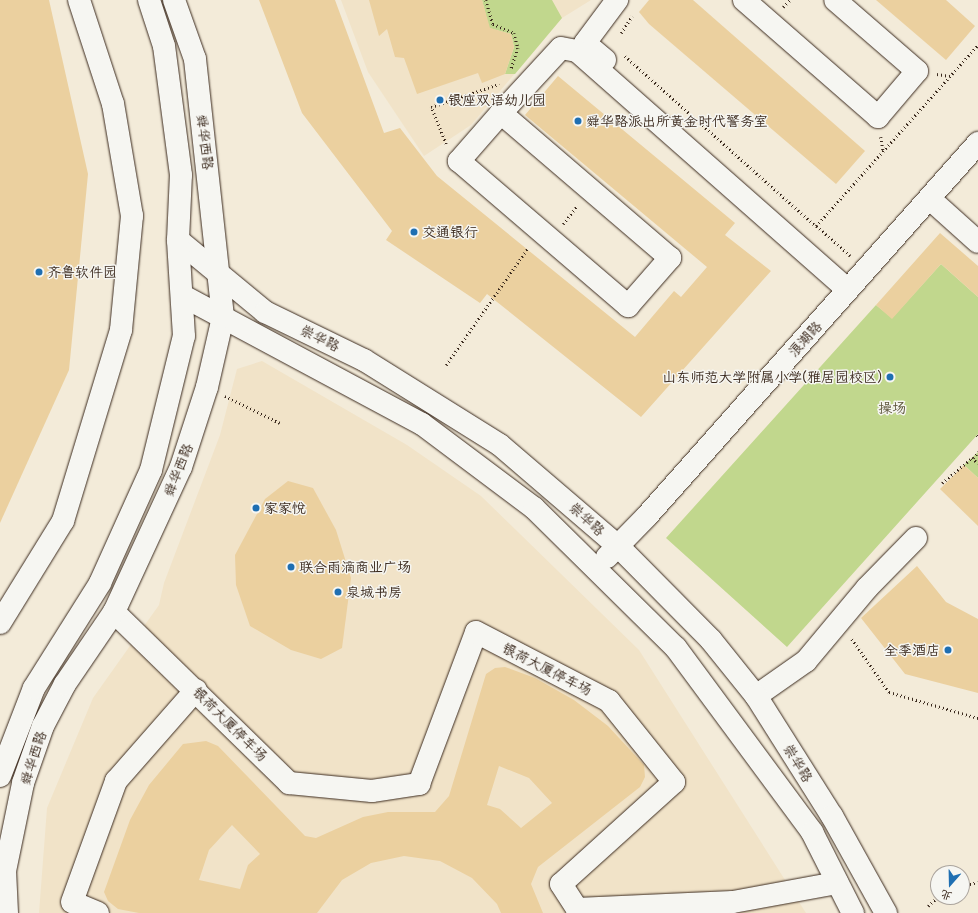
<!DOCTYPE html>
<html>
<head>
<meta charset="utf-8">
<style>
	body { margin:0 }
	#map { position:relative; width:978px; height:913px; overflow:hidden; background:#f3ebd9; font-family:"Patrick Hand","LXGW WenKai TC",sans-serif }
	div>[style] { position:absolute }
	.built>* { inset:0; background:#f1e3c8 }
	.green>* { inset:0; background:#c1d78d }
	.building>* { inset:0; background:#ebd09f }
	.path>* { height:2.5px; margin-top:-1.25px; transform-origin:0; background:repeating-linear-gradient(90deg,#3b2a1e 0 1px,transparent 0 4px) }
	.roads { filter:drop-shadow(0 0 1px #3b2a1e) drop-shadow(0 0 1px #3b2a1e) }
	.minor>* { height:22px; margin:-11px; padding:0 11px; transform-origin:11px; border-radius:11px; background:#f6f6f2 }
	.major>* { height:22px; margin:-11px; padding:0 11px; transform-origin:11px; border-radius:11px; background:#f6f6f2 }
	.dots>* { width:11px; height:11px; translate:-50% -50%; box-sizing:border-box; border:2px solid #f6f6f2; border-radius:50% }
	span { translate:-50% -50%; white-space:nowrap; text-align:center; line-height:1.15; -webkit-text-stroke:3px #f6f6f2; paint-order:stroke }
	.poi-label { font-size:14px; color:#3b2a1e }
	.left { translate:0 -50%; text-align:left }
	.right { translate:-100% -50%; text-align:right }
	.street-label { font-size:14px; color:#3b2a1e }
	.park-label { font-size:14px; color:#5c553a }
	.north { position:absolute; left:930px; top:865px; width:40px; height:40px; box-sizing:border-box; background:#f6f6f2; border:1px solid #aba49d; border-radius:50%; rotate:200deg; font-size:11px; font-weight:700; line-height:16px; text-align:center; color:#3b2a1e }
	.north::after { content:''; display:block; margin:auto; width:14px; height:18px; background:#1f6fb2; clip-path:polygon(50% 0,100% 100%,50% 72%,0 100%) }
</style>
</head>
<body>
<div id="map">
	<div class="built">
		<i style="clip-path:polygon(341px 0,591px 0,562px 18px,471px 125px,424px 156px,368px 72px)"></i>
		<i style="clip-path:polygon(262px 361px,407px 445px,481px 496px,639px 650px,806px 913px,39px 913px,47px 808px,93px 698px,159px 605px,164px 583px,220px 435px,237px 369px)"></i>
	</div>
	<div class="green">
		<i style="clip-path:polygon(482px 0,552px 0,562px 18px,515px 74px,505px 74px,514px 47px,511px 34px,489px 28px)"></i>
		<i style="clip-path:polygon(941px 264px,978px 297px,978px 434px,787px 647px,666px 538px,876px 305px,892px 318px)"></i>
		<i style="clip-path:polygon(978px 452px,978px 478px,964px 465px)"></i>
	</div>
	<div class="building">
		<i style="clip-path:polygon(0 0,49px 0,88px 174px,69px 370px,0 523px)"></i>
		<i style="clip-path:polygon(259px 0,335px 0,384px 133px,400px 128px,437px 176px,635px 337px,674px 291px,681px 297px,707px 267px,525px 115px,558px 76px,735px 223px,725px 235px,771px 271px,641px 417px,487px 294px,480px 303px,386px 240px,392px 231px,302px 113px)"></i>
		<i style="clip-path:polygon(369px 0,482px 0,490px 28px,511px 34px,514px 47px,505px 74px,482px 83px,478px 73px,417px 94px,404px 58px,395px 57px,387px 29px,379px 36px)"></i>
		<i style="clip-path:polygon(649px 0,693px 0,865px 151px,836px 184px,649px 24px,639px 12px)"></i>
		<i style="clip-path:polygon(876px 0,946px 0,975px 26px,946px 60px)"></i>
		<i style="clip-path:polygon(940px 233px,978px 266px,978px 297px,941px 264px,892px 319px,876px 305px)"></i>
		<i style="clip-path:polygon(964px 465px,978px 478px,978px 526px,940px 489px)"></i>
		<i style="clip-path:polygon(288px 481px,313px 488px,336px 530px,351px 578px,342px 648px,321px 659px,291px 650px,250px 626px,236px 585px,235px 555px,265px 499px)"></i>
		<i style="clip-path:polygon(917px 566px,946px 602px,978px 619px,978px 693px,905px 674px,861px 618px)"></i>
		<i style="clip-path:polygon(evenodd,505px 667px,535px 678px,574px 700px,608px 726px,644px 765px,645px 777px,640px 787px,538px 867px,531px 884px,543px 913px,501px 913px,497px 904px,472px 878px,440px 861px,404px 856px,371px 863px,342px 880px,317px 913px,139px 913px,118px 909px,108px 901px,104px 892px,130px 820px,149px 785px,183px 744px,206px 741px,218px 746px,305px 836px,316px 838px,363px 817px,388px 812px,435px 812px,449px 796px,486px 674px,495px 668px,505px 667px,499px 766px,529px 778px,552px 803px,521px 828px,500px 809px,487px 805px,499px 766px,505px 667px,232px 825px,260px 854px,248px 865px,240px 889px,199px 880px,209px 850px,232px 825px)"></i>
	</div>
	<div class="path">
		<i style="left:486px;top:0;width:25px;rotate:74deg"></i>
		<i style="left:493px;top:24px;width:23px;rotate:23deg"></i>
		<i style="left:514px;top:33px;width:16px;rotate:75deg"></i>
		<i style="left:518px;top:48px;width:23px;rotate:108deg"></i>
		<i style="left:783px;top:7px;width:10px;rotate:-45deg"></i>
		<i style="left:621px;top:33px;width:20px;rotate:-57deg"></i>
		<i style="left:625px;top:56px;width:256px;rotate:41.7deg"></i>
		<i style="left:937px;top:74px;width:13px;rotate:9deg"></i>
		<i style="left:881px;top:137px;width:13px;rotate:81deg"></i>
		<i style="left:446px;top:144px;width:40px;rotate:-112deg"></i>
		<i style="left:431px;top:107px;width:72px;rotate:-18.7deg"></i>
		<i style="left:563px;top:224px;width:23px;rotate:-52deg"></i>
		<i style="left:850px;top:256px;width:45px;rotate:-138.6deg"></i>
		<i style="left:816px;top:226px;width:243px;rotate:-48.2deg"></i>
		<i style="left:446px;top:365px;width:143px;rotate:-55deg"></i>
		<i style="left:225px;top:396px;width:61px;rotate:26.1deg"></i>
		<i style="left:977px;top:435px;width:1px;rotate:45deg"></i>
		<i style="left:973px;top:458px;width:8px;rotate:-50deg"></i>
		<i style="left:942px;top:483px;width:39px;rotate:-40deg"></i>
		<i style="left:972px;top:458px;width:8px;rotate:40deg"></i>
		<i style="left:852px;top:639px;width:65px;rotate:55.1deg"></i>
		<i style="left:889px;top:692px;width:93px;rotate:16.3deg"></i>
		<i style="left:962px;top:886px;width:16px;rotate:-14deg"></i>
		<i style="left:928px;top:906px;width:13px;rotate:-42deg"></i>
	</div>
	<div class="roads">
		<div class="minor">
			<i style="left:744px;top:0;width:178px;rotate:41.1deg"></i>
			<i style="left:878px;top:117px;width:60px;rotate:-49.7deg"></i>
			<i style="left:917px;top:71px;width:108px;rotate:-139.1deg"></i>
			<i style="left:605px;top:60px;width:26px;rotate:-140deg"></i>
			<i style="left:585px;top:43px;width:54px;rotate:-53.3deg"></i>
			<i style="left:501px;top:113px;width:64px;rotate:131.2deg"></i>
			<i style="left:459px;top:161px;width:223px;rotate:40.6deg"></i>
			<i style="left:628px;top:306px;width:64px;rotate:-48.8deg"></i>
			<i style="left:670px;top:258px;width:223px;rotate:-139.4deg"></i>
			<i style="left:501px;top:113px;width:88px;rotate:-47.3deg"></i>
			<i style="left:561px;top:48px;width:16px;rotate:11deg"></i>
			<i style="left:577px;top:51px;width:361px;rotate:41.4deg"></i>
			<i style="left:930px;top:199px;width:64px;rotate:41.9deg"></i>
			<i style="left:114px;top:612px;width:245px;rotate:44.3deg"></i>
			<i style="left:289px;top:783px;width:83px;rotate:5.5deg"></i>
			<i style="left:372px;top:791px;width:48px;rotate:-8.5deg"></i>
			<i style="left:419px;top:784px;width:162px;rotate:-69.4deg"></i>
			<i style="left:476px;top:632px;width:150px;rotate:27.4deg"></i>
			<i style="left:609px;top:701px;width:104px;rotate:51.3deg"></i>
			<i style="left:674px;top:782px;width:152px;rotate:137.9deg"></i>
			<i style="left:561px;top:884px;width:30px;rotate:57deg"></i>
			<i style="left:577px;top:909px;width:156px;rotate:-2.6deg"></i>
			<i style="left:733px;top:902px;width:106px;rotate:-10.4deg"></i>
			<i style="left:0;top:623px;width:120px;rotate:-58.3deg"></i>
			<i style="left:63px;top:521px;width:200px;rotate:-73.1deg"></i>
			<i style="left:121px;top:330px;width:115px;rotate:-84.5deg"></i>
			<i style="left:132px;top:216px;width:114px;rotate:-99.6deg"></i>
			<i style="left:113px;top:104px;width:109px;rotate:-108.1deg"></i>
			<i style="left:756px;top:696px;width:61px;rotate:-35deg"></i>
			<i style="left:806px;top:661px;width:95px;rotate:-50.1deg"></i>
			<i style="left:867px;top:588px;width:70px;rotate:-45.6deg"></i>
			<i style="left:98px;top:913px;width:28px;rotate:-157deg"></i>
			<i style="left:72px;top:902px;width:129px;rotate:-70deg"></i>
			<i style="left:116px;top:781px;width:121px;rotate:-48.7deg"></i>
		</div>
		<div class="major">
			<i style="left:178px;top:240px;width:113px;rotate:39.6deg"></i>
			<i style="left:265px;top:312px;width:110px;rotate:25.9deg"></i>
			<i style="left:364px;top:360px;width:160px;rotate:32deg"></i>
			<i style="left:500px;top:445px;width:155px;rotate:40.6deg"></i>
			<i style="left:618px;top:546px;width:132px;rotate:45.3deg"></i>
			<i style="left:711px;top:640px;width:72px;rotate:51.2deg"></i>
			<i style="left:756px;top:696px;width:142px;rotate:57.7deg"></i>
			<i style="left:832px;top:816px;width:111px;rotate:60.9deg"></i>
			<i style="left:183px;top:296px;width:271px;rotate:28.2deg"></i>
			<i style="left:422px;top:424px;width:140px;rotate:36.9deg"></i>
			<i style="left:534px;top:508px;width:199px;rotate:44.6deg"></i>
			<i style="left:676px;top:648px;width:229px;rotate:53.5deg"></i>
			<i style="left:812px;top:832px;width:91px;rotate:63.2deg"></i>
			<i style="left:607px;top:557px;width:57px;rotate:-45.7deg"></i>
			<i style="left:647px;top:516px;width:499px;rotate:-48.4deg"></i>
			<i style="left:0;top:776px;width:94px;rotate:-68.9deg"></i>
			<i style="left:34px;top:688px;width:124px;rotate:-57.8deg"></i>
			<i style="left:100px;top:583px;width:124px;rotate:-65.7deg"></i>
			<i style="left:151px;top:470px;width:138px;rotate:-76.2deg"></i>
			<i style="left:184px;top:336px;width:96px;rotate:-93.6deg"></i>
			<i style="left:178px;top:240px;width:65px;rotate:-87.4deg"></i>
			<i style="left:181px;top:175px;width:130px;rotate:-97.5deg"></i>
			<i style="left:164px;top:46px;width:48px;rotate:-108.1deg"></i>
			<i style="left:7px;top:913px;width:42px;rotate:-92.7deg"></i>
			<i style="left:5px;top:871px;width:90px;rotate:-78.4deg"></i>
			<i style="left:23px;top:783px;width:60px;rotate:-70.7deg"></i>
			<i style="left:43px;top:726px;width:47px;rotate:-62.4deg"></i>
			<i style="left:65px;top:684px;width:87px;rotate:-55.8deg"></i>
			<i style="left:114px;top:612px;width:160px;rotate:-65.2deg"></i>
			<i style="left:181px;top:467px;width:84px;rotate:-72deg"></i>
			<i style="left:207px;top:387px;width:72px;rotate:-77.1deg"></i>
			<i style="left:223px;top:317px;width:260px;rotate:-96.2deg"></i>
			<i style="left:195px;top:59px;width:63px;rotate:-109.6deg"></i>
		</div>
	</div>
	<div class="dots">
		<i style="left:440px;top:100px;background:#1f6fb2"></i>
		<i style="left:578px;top:121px;background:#1f6fb2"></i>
		<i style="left:414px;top:232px;background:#1f6fb2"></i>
		<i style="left:39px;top:272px;background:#1f6fb2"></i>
		<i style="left:890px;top:377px;background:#1f6fb2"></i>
		<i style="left:256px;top:508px;background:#1f6fb2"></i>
		<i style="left:291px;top:567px;background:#1f6fb2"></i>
		<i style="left:338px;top:592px;background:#1f6fb2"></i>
		<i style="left:948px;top:650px;background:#1f6fb2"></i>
	</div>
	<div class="poi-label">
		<span class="left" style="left:448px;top:100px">银座双语幼儿园</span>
		<span class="left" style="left:586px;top:121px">舜华路派出所黄金时代警务室</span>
		<span class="left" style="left:422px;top:232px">交通银行</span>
		<span class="left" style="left:47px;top:272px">齐鲁软件园</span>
		<span class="right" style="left:882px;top:377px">山东师范大学附属小学(雅居园校区)</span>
		<span class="left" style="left:264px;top:508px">家家悦</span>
		<span class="left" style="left:299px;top:567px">联合雨滴商业广场</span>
		<span class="left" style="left:346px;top:592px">泉城书房</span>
		<span class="right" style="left:940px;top:650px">全季酒店</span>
	</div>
	<div class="street-label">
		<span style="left:205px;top:142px;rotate:83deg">舜华西路</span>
		<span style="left:320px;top:338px;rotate:26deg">崇华路</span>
		<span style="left:805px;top:339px;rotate:-48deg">浪潮路</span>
		<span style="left:178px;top:470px;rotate:-68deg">舜华西路</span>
		<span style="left:587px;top:519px;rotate:42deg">崇华路</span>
		<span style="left:547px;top:669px;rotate:27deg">银荷大厦停车场</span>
		<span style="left:230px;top:724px;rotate:45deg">银荷大厦停车场</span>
		<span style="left:33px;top:758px;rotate:-72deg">舜华西路</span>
		<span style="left:798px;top:763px;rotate:58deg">崇华路</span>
	</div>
	<div class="park-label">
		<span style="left:892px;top:408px">操场</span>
	</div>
	<div class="north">北</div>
</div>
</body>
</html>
